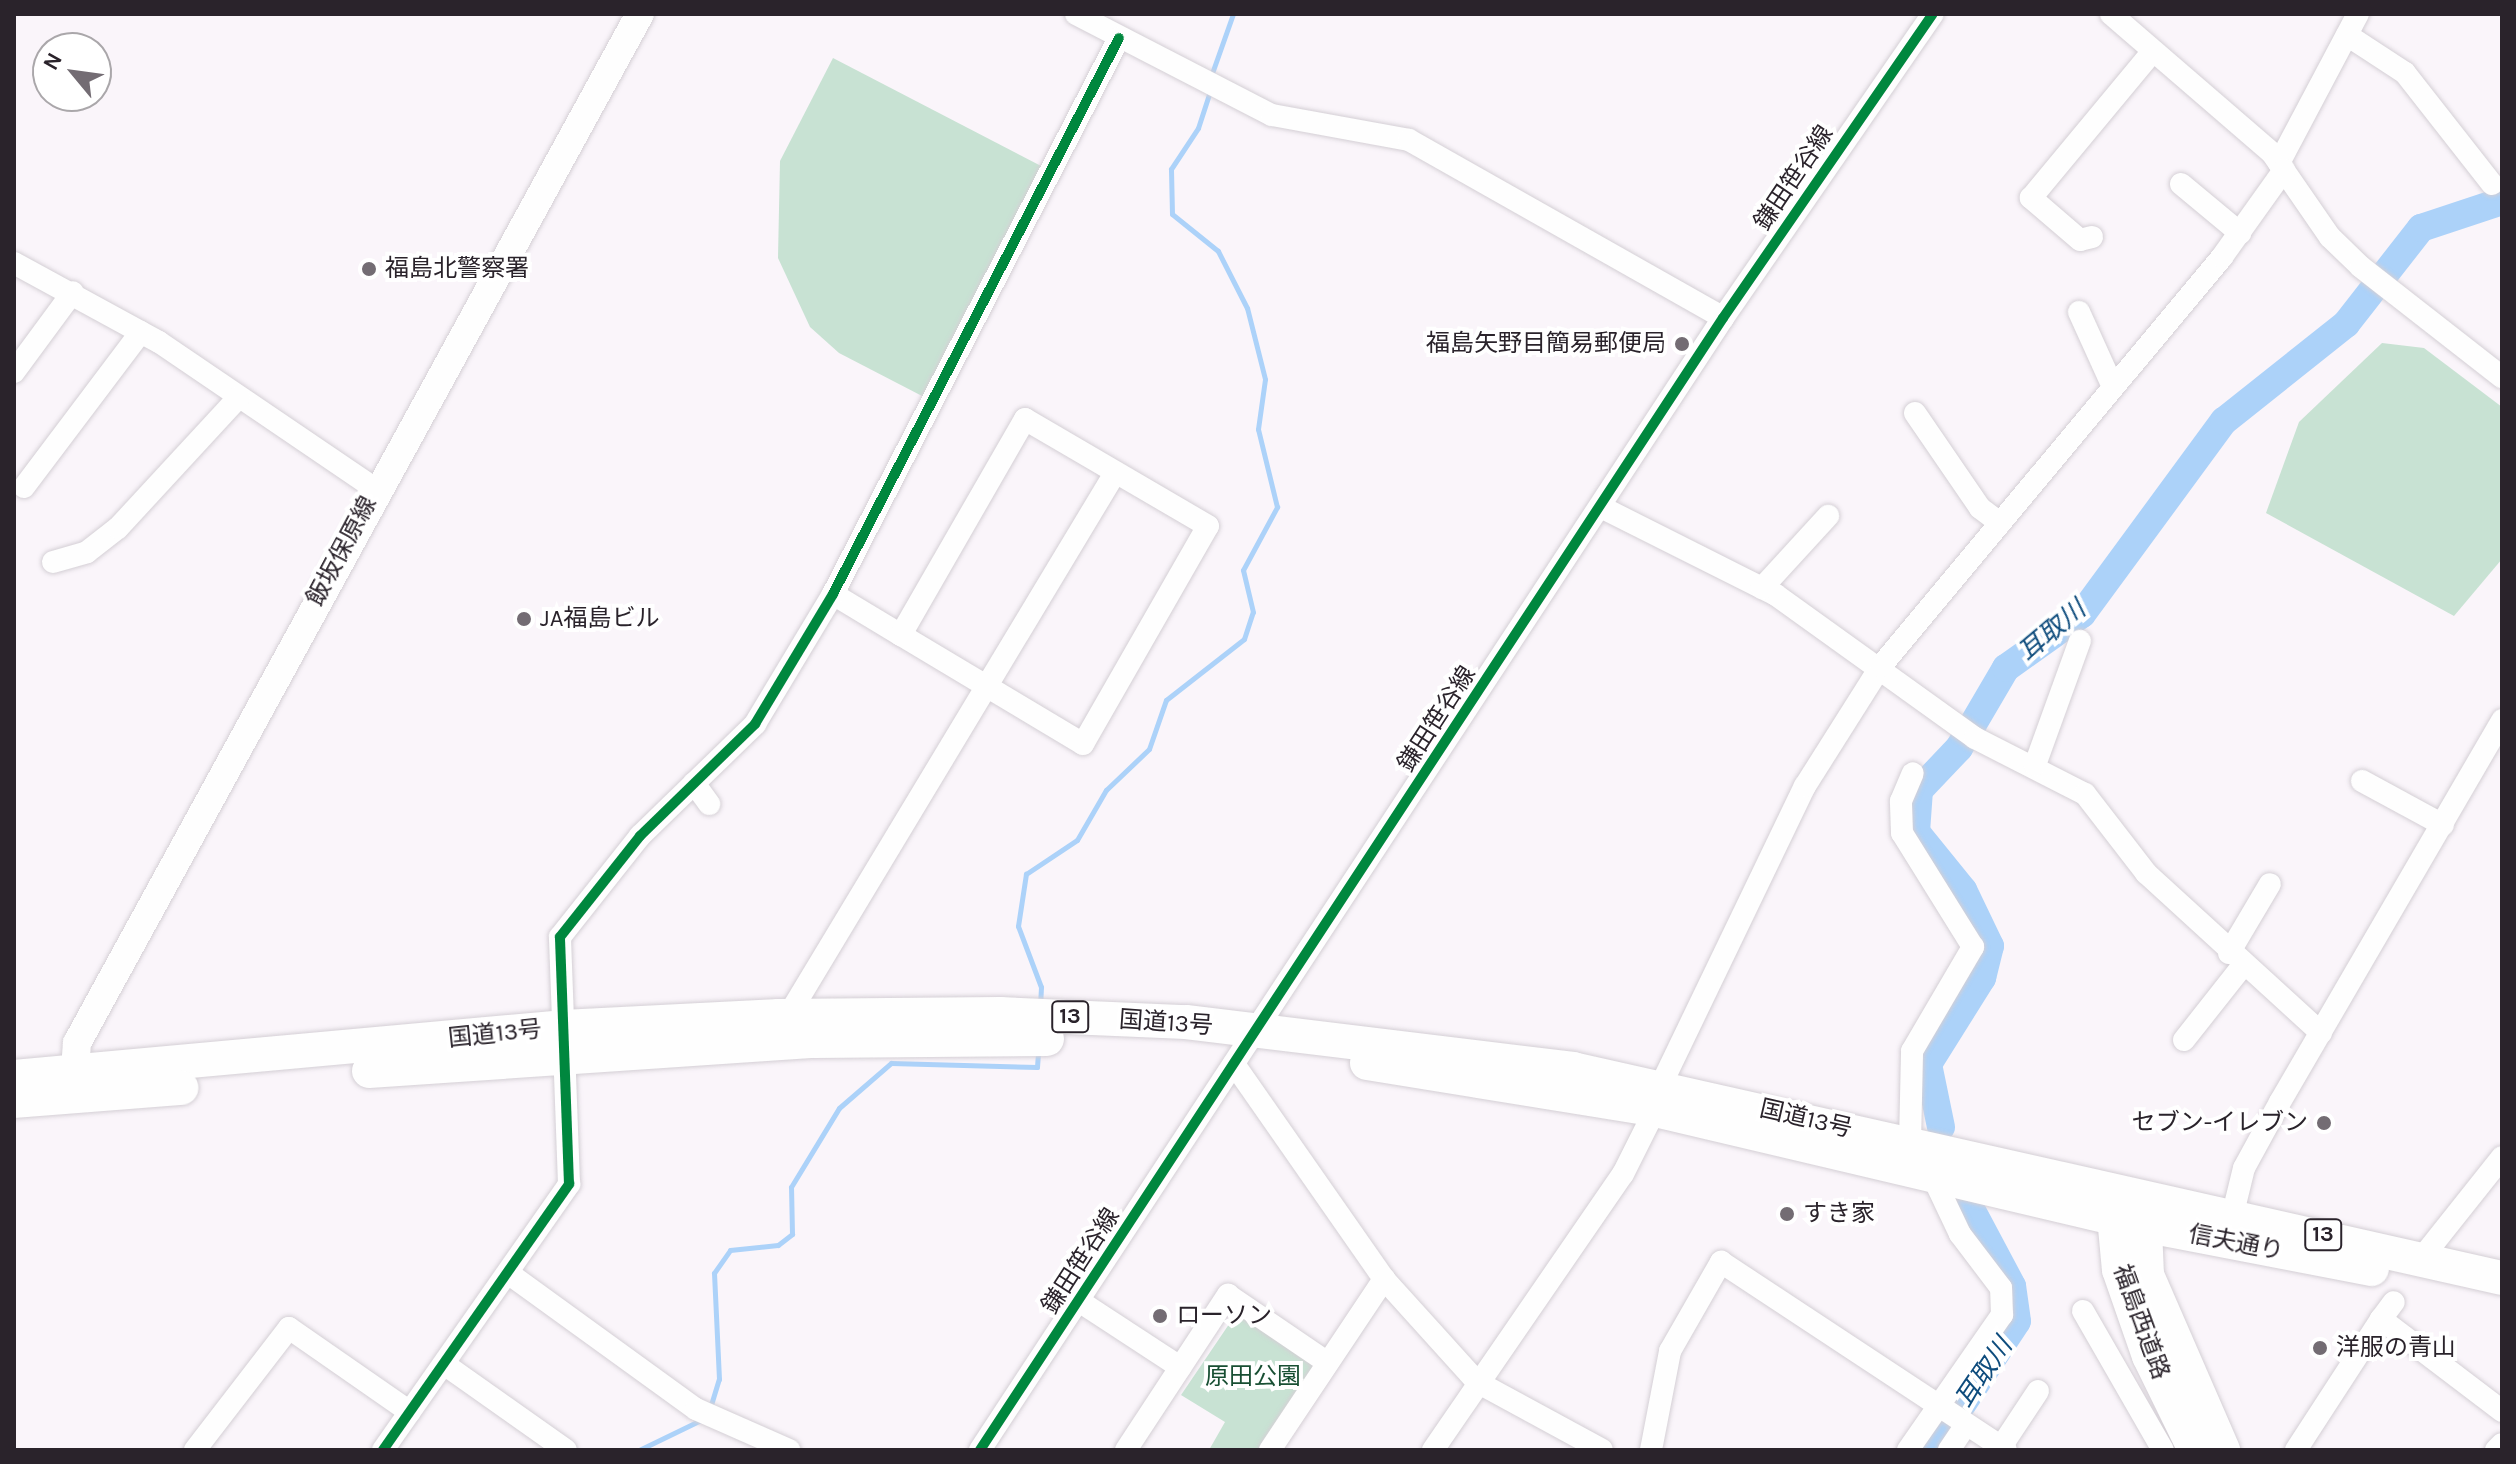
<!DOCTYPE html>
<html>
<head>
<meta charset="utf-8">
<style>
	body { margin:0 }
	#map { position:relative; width:2516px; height:1464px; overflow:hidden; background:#faf5fa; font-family:Karla,"Noto Sans JP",sans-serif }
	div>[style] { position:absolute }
	.green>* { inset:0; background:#c8e2d3 }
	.stream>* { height:5px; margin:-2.5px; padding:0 2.5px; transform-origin:2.5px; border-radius:2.5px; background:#acd2f9 }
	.river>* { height:28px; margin:-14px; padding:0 14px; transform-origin:14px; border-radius:14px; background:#acd2f9 }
	.roads { filter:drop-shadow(0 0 2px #d4cfd5) drop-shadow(0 0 2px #d4cfd5) }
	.minor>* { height:22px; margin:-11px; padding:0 11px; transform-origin:11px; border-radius:11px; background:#fefefe }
	.major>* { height:28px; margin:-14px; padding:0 14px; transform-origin:14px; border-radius:14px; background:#fefefe }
	.highway>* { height:34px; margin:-17px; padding:0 17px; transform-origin:17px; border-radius:17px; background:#fefefe }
	.cycleway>* { height:10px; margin:-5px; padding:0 5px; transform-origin:5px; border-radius:5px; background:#00873e }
	.dots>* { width:22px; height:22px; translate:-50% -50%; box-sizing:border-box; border:4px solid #fff; border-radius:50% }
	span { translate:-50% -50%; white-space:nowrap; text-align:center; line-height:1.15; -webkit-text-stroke:8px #fff; paint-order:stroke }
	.shield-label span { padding:2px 6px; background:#fff; border:2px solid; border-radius:6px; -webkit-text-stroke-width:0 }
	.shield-label { font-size:22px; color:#2a232b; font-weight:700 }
	.street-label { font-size:24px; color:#2a232b }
	.poi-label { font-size:24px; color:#2a232b }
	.left { translate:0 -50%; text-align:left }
	.right { translate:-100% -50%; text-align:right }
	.park-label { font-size:24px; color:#184f33 }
	.water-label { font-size:26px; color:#0e4c7d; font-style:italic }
	.frame { position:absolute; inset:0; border:16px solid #2a232b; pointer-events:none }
	.north { position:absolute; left:32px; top:32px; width:80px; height:80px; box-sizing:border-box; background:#fff; border:2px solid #aaa7aa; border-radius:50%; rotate:299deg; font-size:22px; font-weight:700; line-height:32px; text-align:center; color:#2a232b }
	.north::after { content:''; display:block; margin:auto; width:28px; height:36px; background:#736c73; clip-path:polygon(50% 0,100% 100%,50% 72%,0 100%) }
</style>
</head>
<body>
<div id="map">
	<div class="green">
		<i style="clip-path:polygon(833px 58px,1043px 167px,924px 397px,839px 353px,810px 327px,778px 258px,780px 161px)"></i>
		<i style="clip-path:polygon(2382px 343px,2424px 348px,2502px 407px,2502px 559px,2454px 616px,2266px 513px,2299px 422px)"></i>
		<i style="clip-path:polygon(1240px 1308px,1320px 1362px,1266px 1450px,1209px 1450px,1225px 1422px,1181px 1395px)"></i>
	</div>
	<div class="stream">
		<i style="left:1211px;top:76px;width:66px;rotate:-70.5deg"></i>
		<i style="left:1040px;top:1006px;width:19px;rotate:-87deg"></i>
		<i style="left:1041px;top:987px;width:65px;rotate:-110.7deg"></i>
		<i style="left:1018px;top:926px;width:53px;rotate:-81.3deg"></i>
		<i style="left:1026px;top:874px;width:61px;rotate:-33.7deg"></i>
		<i style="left:1077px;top:840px;width:58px;rotate:-59.9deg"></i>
		<i style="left:1106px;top:790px;width:59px;rotate:-43.6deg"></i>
		<i style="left:1149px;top:749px;width:52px;rotate:-70.9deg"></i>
		<i style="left:1166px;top:700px;width:99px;rotate:-38deg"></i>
		<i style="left:1244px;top:639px;width:28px;rotate:-72deg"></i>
		<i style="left:1253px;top:612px;width:43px;rotate:-103.4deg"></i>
		<i style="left:1243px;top:570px;width:72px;rotate:-61.6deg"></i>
		<i style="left:1277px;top:507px;width:80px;rotate:-103.7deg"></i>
		<i style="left:1258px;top:429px;width:50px;rotate:-82deg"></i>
		<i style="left:1265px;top:379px;width:73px;rotate:-104.2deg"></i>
		<i style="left:1247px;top:308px;width:64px;rotate:-117deg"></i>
		<i style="left:1218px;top:251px;width:59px;rotate:-141.2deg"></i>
		<i style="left:1172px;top:214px;width:45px;rotate:-91.3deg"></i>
		<i style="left:1171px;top:169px;width:49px;rotate:-56.6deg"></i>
		<i style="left:1198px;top:128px;width:40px;rotate:-72deg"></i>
		<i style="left:710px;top:1408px;width:30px;rotate:-73deg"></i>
		<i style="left:719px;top:1379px;width:106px;rotate:-92.7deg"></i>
		<i style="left:714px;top:1273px;width:28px;rotate:-55deg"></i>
		<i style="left:730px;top:1250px;width:48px;rotate:-5.9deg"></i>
		<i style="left:778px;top:1245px;width:18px;rotate:-38deg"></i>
		<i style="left:792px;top:1234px;width:47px;rotate:-91.2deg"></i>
		<i style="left:791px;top:1187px;width:92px;rotate:-58.7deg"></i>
		<i style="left:839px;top:1108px;width:69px;rotate:-40.9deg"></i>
		<i style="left:891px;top:1063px;width:146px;rotate:1.6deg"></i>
		<i style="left:1037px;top:1067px;width:16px;rotate:-86deg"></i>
		<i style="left:639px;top:1450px;width:71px;rotate:-25.8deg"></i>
	</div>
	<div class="river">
		<i style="left:1941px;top:1127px;width:64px;rotate:-101.7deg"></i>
		<i style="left:1928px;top:1064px;width:102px;rotate:-57.9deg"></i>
		<i style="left:1982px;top:978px;width:33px;rotate:-76deg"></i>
		<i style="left:1990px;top:946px;width:62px;rotate:-115.7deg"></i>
		<i style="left:1963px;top:890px;width:75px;rotate:-129deg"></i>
		<i style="left:1916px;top:832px;width:42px;rotate:-85.9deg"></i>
		<i style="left:1919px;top:790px;width:58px;rotate:-46.4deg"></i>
		<i style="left:1959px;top:748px;width:93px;rotate:-59.6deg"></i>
		<i style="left:2006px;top:668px;width:93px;rotate:-35.4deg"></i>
		<i style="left:2082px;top:614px;width:240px;rotate:-53.7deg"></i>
		<i style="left:2224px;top:421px;width:156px;rotate:-38.5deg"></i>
		<i style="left:2346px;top:324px;width:122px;rotate:-52deg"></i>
		<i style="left:2421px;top:228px;width:85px;rotate:-18.4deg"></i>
		<i style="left:1932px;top:1450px;width:154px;rotate:-56.6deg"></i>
		<i style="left:2017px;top:1321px;width:35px;rotate:-98deg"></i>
		<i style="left:2012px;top:1286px;width:92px;rotate:-118deg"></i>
	</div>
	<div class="roads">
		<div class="minor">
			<i style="left:1076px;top:14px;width:220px;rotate:27.3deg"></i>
			<i style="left:1272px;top:115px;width:139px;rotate:10.3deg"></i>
			<i style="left:1409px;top:140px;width:361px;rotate:29.5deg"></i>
			<i style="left:2111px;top:14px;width:213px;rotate:40.8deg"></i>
			<i style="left:2272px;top:153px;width:102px;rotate:55.4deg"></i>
			<i style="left:2330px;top:237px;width:43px;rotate:44.1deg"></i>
			<i style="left:2361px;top:267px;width:179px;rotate:38deg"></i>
			<i style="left:2347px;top:35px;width:69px;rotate:33.2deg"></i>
			<i style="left:2405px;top:73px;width:141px;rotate:51.9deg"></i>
			<i style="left:2279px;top:163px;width:169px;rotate:-62.1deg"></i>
			<i style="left:2181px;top:184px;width:77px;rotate:39.7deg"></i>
			<i style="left:2092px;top:237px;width:12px;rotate:166deg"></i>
			<i style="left:2080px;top:240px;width:65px;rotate:-139.4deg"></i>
			<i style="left:2031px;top:198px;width:191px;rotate:-50.3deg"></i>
			<i style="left:14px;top:263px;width:165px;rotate:28.6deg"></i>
			<i style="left:159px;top:342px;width:261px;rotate:34.2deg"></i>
			<i style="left:2079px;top:312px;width:82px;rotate:65.6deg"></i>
			<i style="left:14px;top:372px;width:99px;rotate:-53.6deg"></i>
			<i style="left:1915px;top:413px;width:115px;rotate:55.6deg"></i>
			<i style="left:1980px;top:508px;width:25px;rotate:37deg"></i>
			<i style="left:24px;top:487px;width:194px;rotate:-53deg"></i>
			<i style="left:1601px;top:507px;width:196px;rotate:26.7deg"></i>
			<i style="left:1776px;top:595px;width:245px;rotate:35.7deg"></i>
			<i style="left:1975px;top:738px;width:123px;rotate:27deg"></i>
			<i style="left:2085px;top:794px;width:100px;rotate:52.3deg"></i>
			<i style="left:2146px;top:873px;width:237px;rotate:42.4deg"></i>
			<i style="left:53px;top:562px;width:35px;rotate:-16deg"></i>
			<i style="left:87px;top:552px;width:39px;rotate:-38deg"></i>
			<i style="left:118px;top:528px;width:178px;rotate:-47.3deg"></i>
			<i style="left:1762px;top:588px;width:98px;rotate:-47.5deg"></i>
			<i style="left:833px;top:594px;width:79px;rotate:31.1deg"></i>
			<i style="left:901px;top:635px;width:212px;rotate:30.9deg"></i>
			<i style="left:1083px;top:744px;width:251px;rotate:-60.2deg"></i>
			<i style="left:1208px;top:526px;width:212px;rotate:-149.7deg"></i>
			<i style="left:1025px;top:419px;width:249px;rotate:119.9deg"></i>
			<i style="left:2035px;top:765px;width:132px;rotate:-70.1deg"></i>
			<i style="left:2362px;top:781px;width:92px;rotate:28.5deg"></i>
			<i style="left:694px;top:783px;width:26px;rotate:54deg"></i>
			<i style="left:2229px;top:953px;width:80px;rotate:-59.3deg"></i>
			<i style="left:788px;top:1016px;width:634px;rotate:-58.94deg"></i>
			<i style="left:2184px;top:1040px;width:97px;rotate:-51.7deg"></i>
			<i style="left:1234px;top:1064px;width:262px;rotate:55.1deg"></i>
			<i style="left:1660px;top:1087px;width:334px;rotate:-64.3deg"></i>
			<i style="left:1805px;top:786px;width:142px;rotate:-57.7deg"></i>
			<i style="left:1881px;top:666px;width:533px;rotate:-50.18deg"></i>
			<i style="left:2222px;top:257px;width:107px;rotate:-54.5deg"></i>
			<i style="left:1910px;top:1142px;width:91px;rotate:-88.7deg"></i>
			<i style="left:1912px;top:1051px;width:121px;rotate:-59.6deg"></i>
			<i style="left:1973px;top:947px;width:134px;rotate:-121.9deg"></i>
			<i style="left:1902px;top:833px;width:32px;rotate:-92deg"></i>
			<i style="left:1901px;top:801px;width:30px;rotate:-67deg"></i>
			<i style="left:2233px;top:1213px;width:46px;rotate:-76.3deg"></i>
			<i style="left:2244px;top:1168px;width:75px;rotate:-61.4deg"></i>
			<i style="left:2280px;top:1102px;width:442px;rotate:-59.8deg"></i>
			<i style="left:2421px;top:1259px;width:130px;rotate:-51.5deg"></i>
			<i style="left:508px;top:1273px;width:232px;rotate:35.9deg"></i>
			<i style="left:696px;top:1409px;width:102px;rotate:23.8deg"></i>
			<i style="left:1079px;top:1301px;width:121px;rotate:33.2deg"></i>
			<i style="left:2083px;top:1311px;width:160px;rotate:60.1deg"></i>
			<i style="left:2381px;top:1319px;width:21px;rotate:-53deg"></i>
			<i style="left:444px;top:1364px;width:149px;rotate:35.2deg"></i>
			<i style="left:2001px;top:1447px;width:67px;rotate:-56.5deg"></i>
			<i style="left:195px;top:1450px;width:154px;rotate:-52.4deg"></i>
			<i style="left:289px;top:1328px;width:147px;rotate:34.8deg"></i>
			<i style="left:383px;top:1450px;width:325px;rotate:-55deg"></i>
			<i style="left:569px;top:1184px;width:247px;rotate:-92.1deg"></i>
			<i style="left:560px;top:937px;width:129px;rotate:-51.6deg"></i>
			<i style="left:640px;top:836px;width:161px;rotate:-44.2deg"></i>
			<i style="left:755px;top:724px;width:152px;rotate:-59deg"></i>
			<i style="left:833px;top:594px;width:625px;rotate:-62.78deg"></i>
			<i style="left:980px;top:1450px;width:1354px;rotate:-56.72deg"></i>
			<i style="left:1723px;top:318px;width:369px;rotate:-55.4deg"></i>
			<i style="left:1126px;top:1450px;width:186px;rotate:-56.7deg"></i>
			<i style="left:1228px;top:1295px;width:117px;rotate:34.2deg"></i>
			<i style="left:1270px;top:1450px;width:206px;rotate:-56.3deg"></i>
			<i style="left:1384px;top:1279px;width:139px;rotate:47.9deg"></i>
			<i style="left:1477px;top:1382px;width:142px;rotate:28.5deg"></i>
			<i style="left:1433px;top:1450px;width:335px;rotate:-55.5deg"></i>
			<i style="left:1623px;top:1174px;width:72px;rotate:-63.4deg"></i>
			<i style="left:1651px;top:1450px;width:101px;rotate:-79.1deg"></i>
			<i style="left:1670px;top:1351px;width:103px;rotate:-60.2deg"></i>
			<i style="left:1721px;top:1262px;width:341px;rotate:33.4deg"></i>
			<i style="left:1908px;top:1450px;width:165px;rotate:-55.2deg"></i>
			<i style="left:2002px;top:1315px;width:27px;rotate:-92deg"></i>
			<i style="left:2001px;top:1288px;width:68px;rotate:-127.2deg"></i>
			<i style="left:1960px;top:1234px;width:65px;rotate:-115.4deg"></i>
			<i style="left:1949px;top:1450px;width:30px;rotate:-56deg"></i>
			<i style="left:2296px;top:1450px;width:156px;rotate:-57deg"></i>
			<i style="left:2381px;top:1319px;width:152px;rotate:37.2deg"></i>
			<i style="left:2496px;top:1450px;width:8px;rotate:-45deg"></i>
		</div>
		<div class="major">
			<i style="left:73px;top:1093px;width:50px;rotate:-85.4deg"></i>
			<i style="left:77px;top:1043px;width:1173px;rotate:-61.32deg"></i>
		</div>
		<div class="highway">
			<i style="left:1367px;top:1063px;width:288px;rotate:9.2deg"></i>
			<i style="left:1651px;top:1109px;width:505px;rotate:13.27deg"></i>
			<i style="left:2143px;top:1225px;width:233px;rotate:10.9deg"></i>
			<i style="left:369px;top:1071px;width:446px;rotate:-3.9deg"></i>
			<i style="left:814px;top:1041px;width:233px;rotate:-0.5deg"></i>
			<i style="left:14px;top:1077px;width:551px;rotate:-5.2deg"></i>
			<i style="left:563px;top:1027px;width:216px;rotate:-2.9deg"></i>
			<i style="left:779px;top:1016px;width:221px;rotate:-0.5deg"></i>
			<i style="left:1000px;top:1014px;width:186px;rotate:2.5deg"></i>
			<i style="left:1186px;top:1022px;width:390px;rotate:6.9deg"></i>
			<i style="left:1573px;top:1069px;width:952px;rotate:12.68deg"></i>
			<i style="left:14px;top:1101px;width:168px;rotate:-4.5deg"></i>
			<i style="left:2112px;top:1195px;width:75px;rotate:84.7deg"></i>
			<i style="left:2119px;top:1270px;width:91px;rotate:70.8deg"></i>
			<i style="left:2149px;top:1356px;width:105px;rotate:63.9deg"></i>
			<i style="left:2144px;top:1206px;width:69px;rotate:87.5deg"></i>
			<i style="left:2147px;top:1275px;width:191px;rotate:66.5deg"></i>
		</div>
	</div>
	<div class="cycleway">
		<i style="left:383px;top:1450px;width:325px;rotate:-55deg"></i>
		<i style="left:569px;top:1184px;width:247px;rotate:-92.1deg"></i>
		<i style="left:560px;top:937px;width:129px;rotate:-51.6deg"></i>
		<i style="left:640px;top:836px;width:161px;rotate:-44.2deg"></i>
		<i style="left:755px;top:724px;width:152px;rotate:-59deg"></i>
		<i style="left:833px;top:594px;width:625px;rotate:-62.78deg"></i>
		<i style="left:980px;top:1450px;width:1354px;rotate:-56.72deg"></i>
		<i style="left:1723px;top:318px;width:369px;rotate:-55.4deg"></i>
	</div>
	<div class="dots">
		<i style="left:369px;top:269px;background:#736c73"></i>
		<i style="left:1682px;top:344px;background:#736c73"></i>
		<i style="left:524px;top:619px;background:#736c73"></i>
		<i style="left:2324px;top:1123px;background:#736c73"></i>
		<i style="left:1787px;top:1214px;background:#736c73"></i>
		<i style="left:1160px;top:1316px;background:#736c73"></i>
		<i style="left:2320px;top:1348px;background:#736c73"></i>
	</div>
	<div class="shield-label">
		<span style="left:1070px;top:1017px">13</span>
		<span style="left:2323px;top:1235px">13</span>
	</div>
	<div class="street-label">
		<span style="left:1794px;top:178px;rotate:-56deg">鎌田笹谷線</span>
		<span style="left:342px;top:551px;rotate:-62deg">飯坂保原線</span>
		<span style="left:1437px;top:719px;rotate:-57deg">鎌田笹谷線</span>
		<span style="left:1166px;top:1023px;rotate:4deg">国道13号</span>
		<span style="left:495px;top:1034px;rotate:-6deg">国道13号</span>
		<span style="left:1806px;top:1119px;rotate:13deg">国道13号</span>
		<span style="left:2236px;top:1243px;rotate:11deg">信夫通り</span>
		<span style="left:1081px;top:1261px;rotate:-57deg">鎌田笹谷線</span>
		<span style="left:2141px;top:1322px;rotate:70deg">福島西道路</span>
	</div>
	<div class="poi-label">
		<span class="left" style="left:385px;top:269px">福島北警察署</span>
		<span class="right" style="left:1666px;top:344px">福島矢野目簡易郵便局</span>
		<span class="left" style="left:540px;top:619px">JA福島ビル</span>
		<span class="right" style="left:2308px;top:1123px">セブン-イレブン</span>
		<span class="left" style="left:1803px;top:1214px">すき家</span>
		<span class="left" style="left:1176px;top:1316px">ローソン</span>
		<span class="left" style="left:2336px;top:1348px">洋服の青山</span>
	</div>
	<div class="park-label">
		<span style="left:1253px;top:1377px">原田公園</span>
	</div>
	<div class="water-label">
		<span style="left:2052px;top:631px;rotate:-40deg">耳取川</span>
		<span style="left:1984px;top:1373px;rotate:-56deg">耳取川</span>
	</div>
	<div class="frame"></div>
	<div class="north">N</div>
</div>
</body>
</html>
